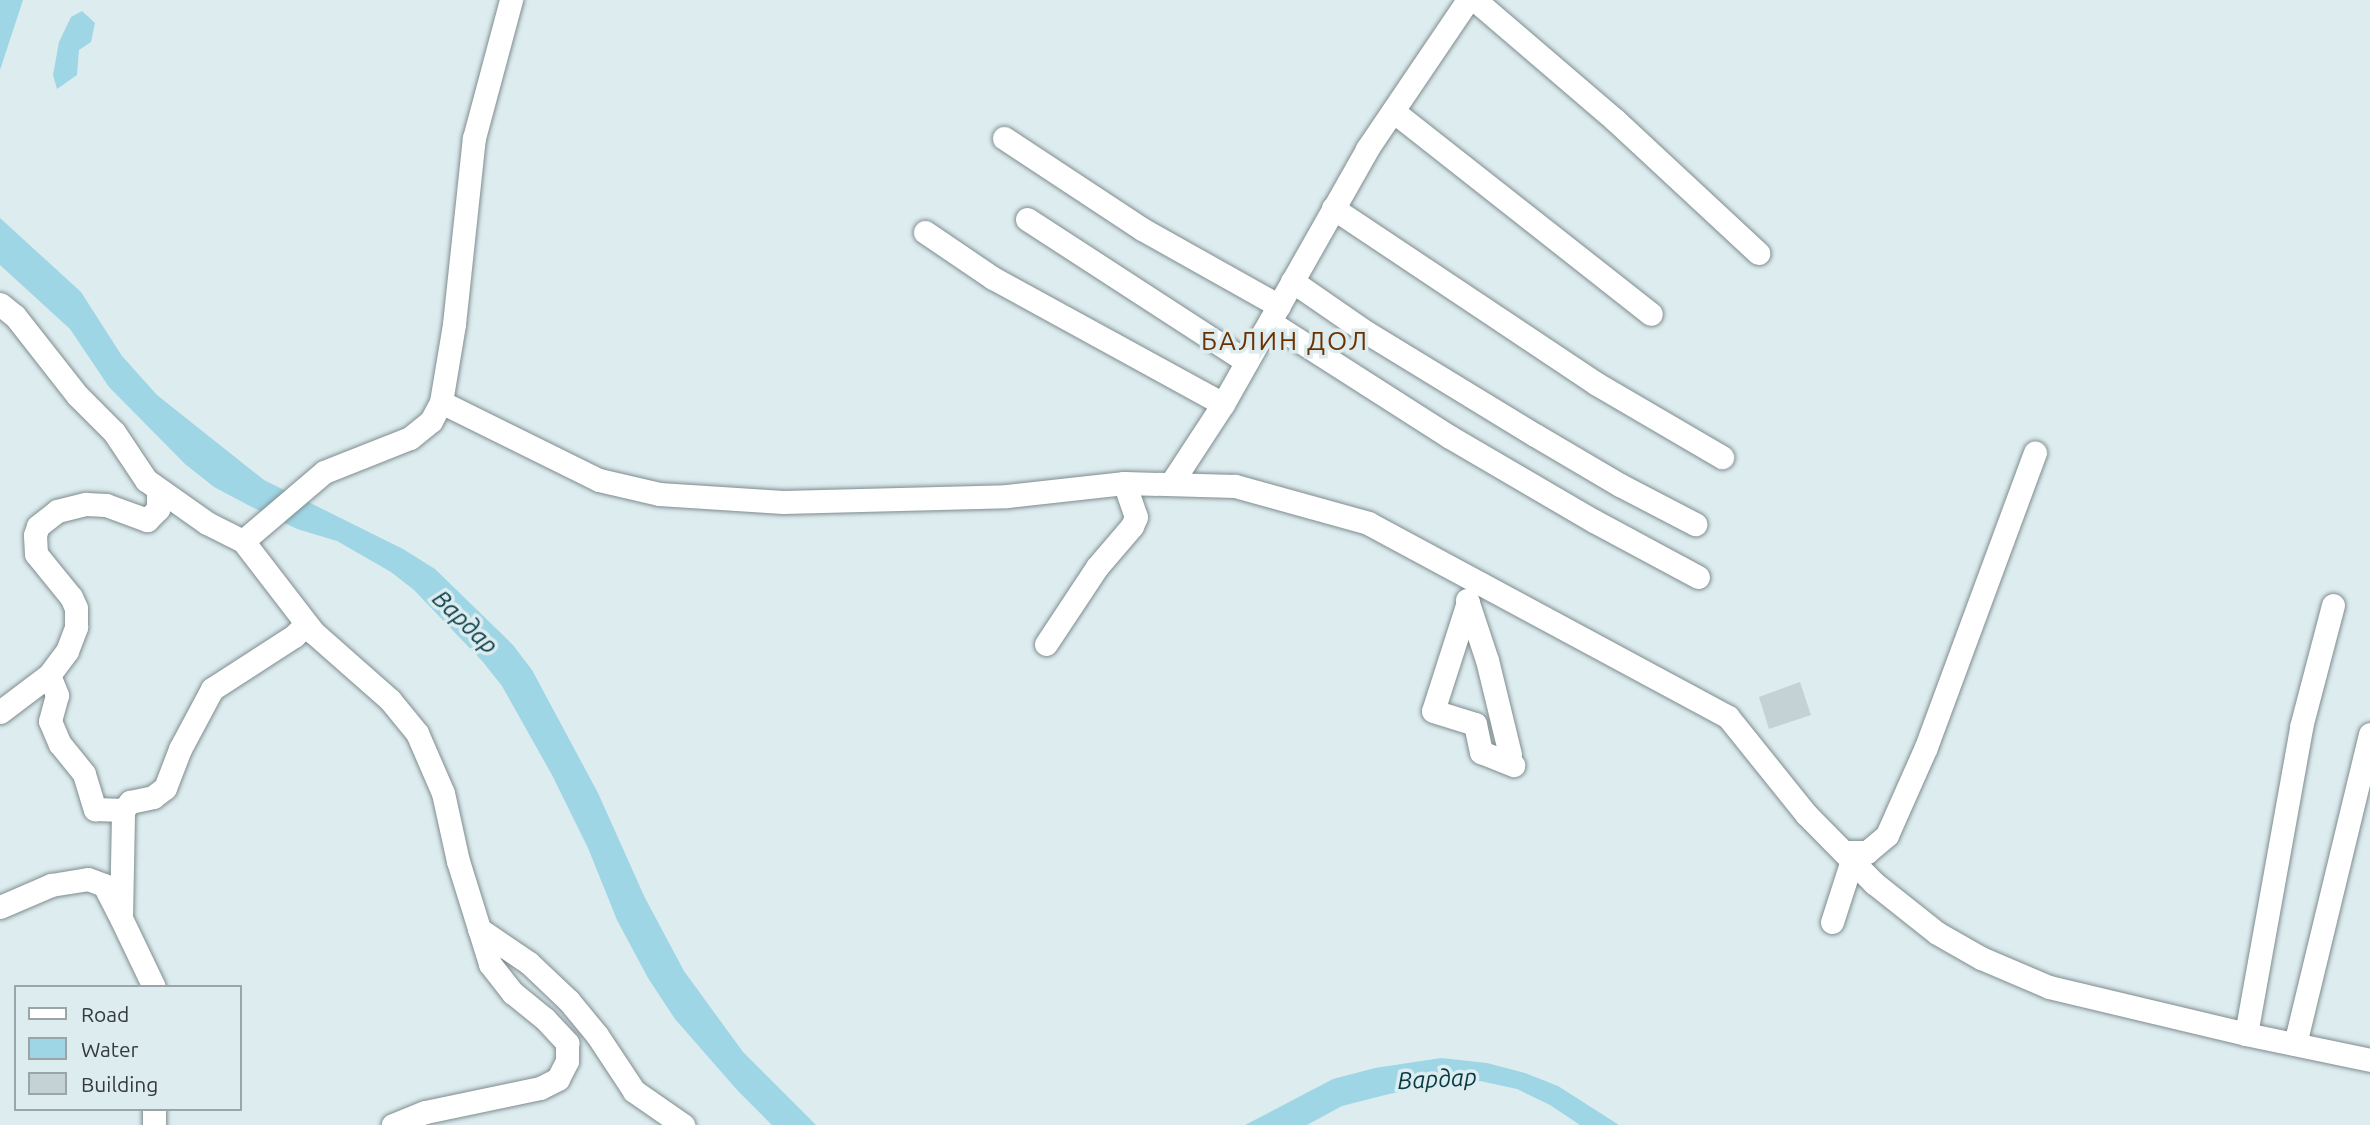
<!DOCTYPE html>
<html>
<head>
<meta charset="utf-8">
<style>
	body { margin:0 }
	#map { position:relative; width:2370px; height:1125px; overflow:hidden; background:#ddecef; font-family:Ubuntu,sans-serif }
	div>[style] { position:absolute }
	.water>* { inset:0; background:#9fd6e5 }
	.building>* { inset:0; background:#c4d2d5 }
	.roads { filter:drop-shadow(0 0 2px #7f8c8f) drop-shadow(0 0 2px #7f8c8f) }
	.minor>* { height:23px; margin:-11.5px; padding:0 11.5px; transform-origin:11.5px; border-radius:11.5px; background:#fff }
	span { translate:-50% -50%; white-space:nowrap; text-align:center; line-height:1.15; -webkit-text-stroke:7px #ddecef; paint-order:stroke }
	.water-label { font-size:24px; color:#073b46; font-style:italic }
	.quarter-label { font-size:26px; color:#6c3100; letter-spacing:2px }
	.legend { position:absolute; left:14px; top:985px; width:228px; height:126px; box-sizing:border-box; background:#ddecef; border:2px solid #9aa5a7; margin:0; padding:9px 12px; list-style:none; font-size:21px; color:#353a3c }
	.legend li { display:flex; align-items:center; gap:14px; height:35px }
	.legend b { width:35px; border:2px solid #9aa5a7 }
</style>
</head>
<body>
<div id="map">
	<div class="water">
		<i style="clip-path:polygon(0 0,23px 0,0 70px)"></i>
		<i style="clip-path:polygon(82px 11px,95px 23px,91px 42px,79px 50px,77px 75px,57px 89px,53px 75px,59px 42px,71px 17px)"></i>
		<i style="clip-path:polygon(0 218px,81px 292px,122px 356px,157px 395px,264px 480px,403px 549px,435px 569px,513px 645px,532px 670px,598px 793px,645px 898px,684px 971px,743px 1052px,816px 1125px,772px 1125px,738px 1091px,675px 1019px,648px 978px,617px 920px,588px 848px,552px 775px,502px 686px,483px 662px,414px 590px,391px 572px,337px 541px,297px 529px,248px 505px,214px 487px,185px 464px,109px 387px,70px 329px,0 265px)"></i>
		<i style="clip-path:polygon(1441px 1058px,1487px 1063px,1525px 1073px,1558px 1086px,1619px 1125px,1580px 1125px,1550px 1105px,1517px 1089px,1480px 1081px,1427px 1086px,1389px 1094px,1342px 1106px,1307px 1125px,1245px 1125px,1333px 1079px,1375px 1068px)"></i>
	</div>
	<div class="building">
		<i style="clip-path:polygon(1800px 682px,1811px 715px,1769px 729px,1759px 697px)"></i>
	</div>
	<div class="roads">
		<div class="minor">
			<i style="left:1475px;top:0;width:183px;rotate:40.6deg"></i>
			<i style="left:1614px;top:119px;width:197px;rotate:42.9deg"></i>
			<i style="left:1393px;top:111px;width:328px;rotate:38.2deg"></i>
			<i style="left:1004px;top:138px;width:165px;rotate:33.4deg"></i>
			<i style="left:1142px;top:229px;width:157px;rotate:29.3deg"></i>
			<i style="left:1333px;top:208px;width:317px;rotate:33.7deg"></i>
			<i style="left:1597px;top:384px;width:145px;rotate:30.3deg"></i>
			<i style="left:1027px;top:219px;width:262px;rotate:33deg"></i>
			<i style="left:925px;top:232px;width:82px;rotate:34.1deg"></i>
			<i style="left:993px;top:278px;width:262px;rotate:28.7deg"></i>
			<i style="left:1292px;top:281px;width:90px;rotate:34.6deg"></i>
			<i style="left:1366px;top:332px;width:198px;rotate:31.4deg"></i>
			<i style="left:1535px;top:435px;width:99px;rotate:30.5deg"></i>
			<i style="left:1620px;top:485px;width:85px;rotate:27.5deg"></i>
			<i style="left:0;top:304px;width:19px;rotate:39deg"></i>
			<i style="left:15px;top:316px;width:100px;rotate:51.9deg"></i>
			<i style="left:77px;top:395px;width:52px;rotate:45deg"></i>
			<i style="left:114px;top:432px;width:58px;rotate:56.3deg"></i>
			<i style="left:146px;top:480px;width:75px;rotate:35.2deg"></i>
			<i style="left:207px;top:523px;width:40px;rotate:26.6deg"></i>
			<i style="left:243px;top:541px;width:115px;rotate:52.4deg"></i>
			<i style="left:313px;top:632px;width:103px;rotate:41.4deg"></i>
			<i style="left:390px;top:700px;width:43px;rotate:50.7deg"></i>
			<i style="left:417px;top:733px;width:65px;rotate:66.6deg"></i>
			<i style="left:443px;top:793px;width:70px;rotate:77.6deg"></i>
			<i style="left:458px;top:861px;width:108px;rotate:72.7deg"></i>
			<i style="left:490px;top:964px;width:37px;rotate:52deg"></i>
			<i style="left:513px;top:993px;width:41px;rotate:39.1deg"></i>
			<i style="left:545px;top:1019px;width:33px;rotate:47deg"></i>
			<i style="left:567px;top:1043px;width:18px;rotate:90deg"></i>
			<i style="left:567px;top:1061px;width:20px;rotate:117deg"></i>
			<i style="left:558px;top:1079px;width:20px;rotate:153deg"></i>
			<i style="left:540px;top:1088px;width:117px;rotate:168.2deg"></i>
			<i style="left:425px;top:1112px;width:35px;rotate:158deg"></i>
			<i style="left:1270px;top:322px;width:214px;rotate:32.6deg"></i>
			<i style="left:1450px;top:437px;width:167px;rotate:30.3deg"></i>
			<i style="left:1594px;top:521px;width:118px;rotate:28.3deg"></i>
			<i style="left:441px;top:402px;width:79px;rotate:-80.5deg"></i>
			<i style="left:454px;top:324px;width:187px;rotate:-83.9deg"></i>
			<i style="left:474px;top:138px;width:143px;rotate:-75deg"></i>
			<i style="left:1172px;top:482px;width:93px;rotate:-56.8deg"></i>
			<i style="left:1223px;top:404px;width:293px;rotate:-60.5deg"></i>
			<i style="left:1367px;top:149px;width:180px;rotate:-55.9deg"></i>
			<i style="left:243px;top:541px;width:106px;rotate:-40.4deg"></i>
			<i style="left:324px;top:472px;width:92px;rotate:-21.6deg"></i>
			<i style="left:410px;top:438px;width:27px;rotate:-39deg"></i>
			<i style="left:431px;top:421px;width:21px;rotate:-62deg"></i>
			<i style="left:441px;top:402px;width:176px;rotate:26.3deg"></i>
			<i style="left:599px;top:480px;width:62px;rotate:13.1deg"></i>
			<i style="left:659px;top:494px;width:124px;rotate:3.7deg"></i>
			<i style="left:783px;top:502px;width:224px;rotate:-1.5deg"></i>
			<i style="left:1007px;top:496px;width:118px;rotate:-6.3deg"></i>
			<i style="left:1124px;top:483px;width:111px;rotate:1.5deg"></i>
			<i style="left:1235px;top:486px;width:138px;rotate:15.5deg"></i>
			<i style="left:1368px;top:523px;width:409px;rotate:28.3deg"></i>
			<i style="left:1728px;top:717px;width:124px;rotate:51.2deg"></i>
			<i style="left:1806px;top:814px;width:97px;rotate:45.4deg"></i>
			<i style="left:1874px;top:883px;width:80px;rotate:38.4deg"></i>
			<i style="left:1937px;top:933px;width:51px;rotate:29.6deg"></i>
			<i style="left:1981px;top:958px;width:74px;rotate:23.1deg"></i>
			<i style="left:2049px;top:987px;width:203px;rotate:13.4deg"></i>
			<i style="left:2246px;top:1034px;width:127px;rotate:11.8deg"></i>
			<i style="left:1467px;top:600px;width:63px;rotate:71.6deg"></i>
			<i style="left:1487px;top:660px;width:97px;rotate:76.3deg"></i>
			<i style="left:1468px;top:602px;width:114px;rotate:107.8deg"></i>
			<i style="left:1433px;top:711px;width:44px;rotate:17.2deg"></i>
			<i style="left:1475px;top:724px;width:29px;rotate:78deg"></i>
			<i style="left:1481px;top:752px;width:35px;rotate:22deg"></i>
			<i style="left:1046px;top:644px;width:92px;rotate:-56.5deg"></i>
			<i style="left:1097px;top:567px;width:54px;rotate:-49.5deg"></i>
			<i style="left:1132px;top:526px;width:10px;rotate:-66deg"></i>
			<i style="left:1136px;top:517px;width:36px;rotate:-109deg"></i>
			<i style="left:49px;top:675px;width:22px;rotate:68deg"></i>
			<i style="left:57px;top:695px;width:27px;rotate:105deg"></i>
			<i style="left:50px;top:721px;width:25px;rotate:67deg"></i>
			<i style="left:60px;top:744px;width:38px;rotate:51deg"></i>
			<i style="left:84px;top:774px;width:37px;rotate:73deg"></i>
			<i style="left:95px;top:809px;width:28px;rotate:2deg"></i>
			<i style="left:0;top:712px;width:61px;rotate:-37.1deg"></i>
			<i style="left:49px;top:675px;width:30px;rotate:-53deg"></i>
			<i style="left:67px;top:651px;width:26px;rotate:-69deg"></i>
			<i style="left:76px;top:627px;width:19px;rotate:-90deg"></i>
			<i style="left:76px;top:608px;width:12px;rotate:-114deg"></i>
			<i style="left:71px;top:597px;width:55px;rotate:-129.1deg"></i>
			<i style="left:36px;top:554px;width:19px;rotate:-93deg"></i>
			<i style="left:35px;top:535px;width:9px;rotate:-72deg"></i>
			<i style="left:38px;top:526px;width:24px;rotate:-38deg"></i>
			<i style="left:57px;top:511px;width:30px;rotate:-14deg"></i>
			<i style="left:86px;top:504px;width:20px;rotate:3deg"></i>
			<i style="left:106px;top:505px;width:44px;rotate:20.1deg"></i>
			<i style="left:147px;top:520px;width:16px;rotate:-45deg"></i>
			<i style="left:158px;top:509px;width:19px;rotate:-90deg"></i>
			<i style="left:1844px;top:852px;width:23px"></i>
			<i style="left:1867px;top:852px;width:26px;rotate:-40deg"></i>
			<i style="left:1887px;top:835px;width:96px;rotate:-66.1deg"></i>
			<i style="left:1926px;top:747px;width:314px;rotate:-69.7deg"></i>
			<i style="left:0;top:907px;width:56px;rotate:-23.3deg"></i>
			<i style="left:51px;top:885px;width:37px;rotate:-9deg"></i>
			<i style="left:88px;top:879px;width:17px;rotate:21deg"></i>
			<i style="left:104px;top:885px;width:33px;rotate:63deg"></i>
			<i style="left:1832px;top:922px;width:65px;rotate:-72.1deg"></i>
			<i style="left:479px;top:929px;width:60px;rotate:34.2deg"></i>
			<i style="left:529px;top:963px;width:55px;rotate:43.5deg"></i>
			<i style="left:569px;top:1001px;width:44px;rotate:50.5deg"></i>
			<i style="left:597px;top:1035px;width:67px;rotate:56.5deg"></i>
			<i style="left:634px;top:1091px;width:60px;rotate:34.8deg"></i>
			<i style="left:154px;top:987px;width:76px;rotate:-115.6deg"></i>
			<i style="left:121px;top:918px;width:108px;rotate:-88.9deg"></i>
			<i style="left:123px;top:810px;width:11px;rotate:-49deg"></i>
			<i style="left:130px;top:802px;width:24px;rotate:-12deg"></i>
			<i style="left:153px;top:797px;width:15px;rotate:-37deg"></i>
			<i style="left:165px;top:788px;width:42px;rotate:-69deg"></i>
			<i style="left:180px;top:749px;width:68px;rotate:-61.9deg"></i>
			<i style="left:212px;top:689px;width:98px;rotate:-32.9deg"></i>
			<i style="left:294px;top:636px;width:17px;rotate:-45deg"></i>
			<i style="left:2246px;top:1034px;width:312px;rotate:-79.8deg"></i>
			<i style="left:2301px;top:727px;width:126px;rotate:-75.3deg"></i>
			<i style="left:2295px;top:1044px;width:319px;rotate:-76.4deg"></i>
			<i style="left:154px;top:1109px;width:16px;rotate:90deg"></i>
		</div>
	</div>
	<div class="water-label">
		<span style="left:465px;top:622px;rotate:44deg">Вардар</span>
		<span style="left:1437px;top:1079px;rotate:-3deg">Вардар</span>
	</div>
	<div class="quarter-label">
		<span style="left:1285px;top:341px">БАЛИН ДОЛ</span>
	</div>
	<ul class="legend">
	<li><b style="height:9px;background:#fff"></b>Road</li>
	<li><b style="height:19px;background:#9fd6e5"></b>Water</li>
	<li><b style="height:19px;background:#c4d2d5"></b>Building</li>
	</ul>
</div>
</body>
</html>
